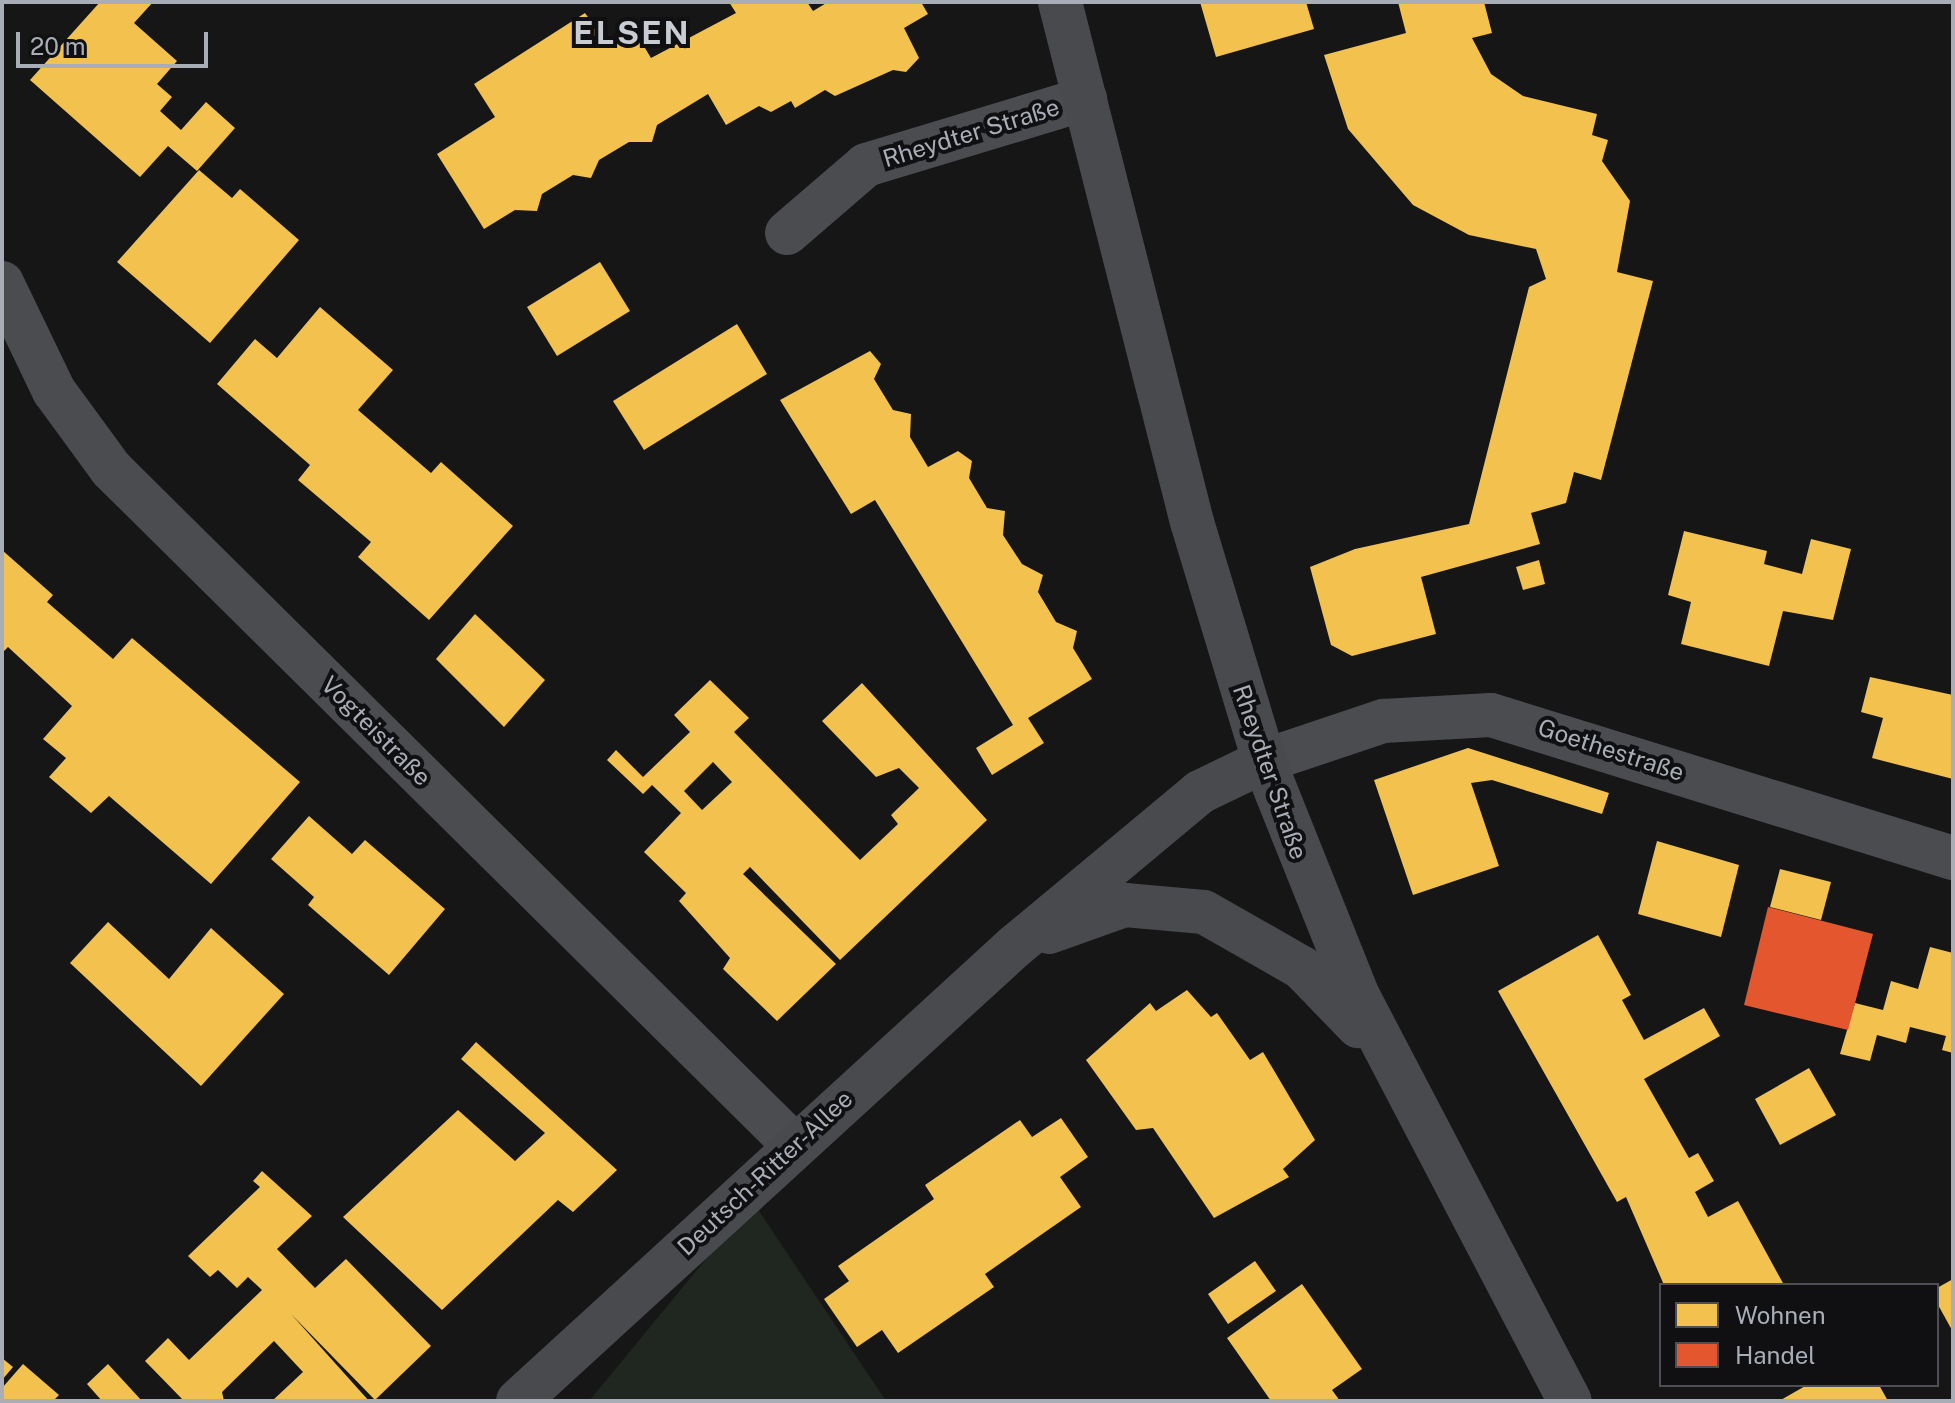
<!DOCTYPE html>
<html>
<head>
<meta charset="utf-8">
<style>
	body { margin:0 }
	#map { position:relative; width:1955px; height:1403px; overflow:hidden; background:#161616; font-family:"Public Sans",sans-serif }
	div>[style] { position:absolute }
	.green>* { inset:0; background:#202620 }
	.homes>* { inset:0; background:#f2c14e }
	.shops>* { inset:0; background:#e4572e }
	.street>* { height:44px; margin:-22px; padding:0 22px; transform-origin:22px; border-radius:22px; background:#4a4c4f }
	.secondary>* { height:44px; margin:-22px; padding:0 22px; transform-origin:22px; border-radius:22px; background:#494a4d }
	span { translate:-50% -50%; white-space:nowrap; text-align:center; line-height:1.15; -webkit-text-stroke:8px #101012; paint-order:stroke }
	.street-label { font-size:24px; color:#a8adb6 }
	.district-label { font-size:32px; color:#c9ccd2; font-weight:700; letter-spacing:2px }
	.frame { position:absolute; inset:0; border:4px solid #a8adb6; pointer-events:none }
	.legend { position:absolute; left:1659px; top:1283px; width:280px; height:104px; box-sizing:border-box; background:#101012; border:2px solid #4d4f54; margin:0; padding:10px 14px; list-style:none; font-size:24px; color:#a8adb6 }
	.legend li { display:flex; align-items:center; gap:16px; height:40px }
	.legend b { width:40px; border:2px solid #4d4f54 }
	.scale { position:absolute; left:16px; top:32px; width:192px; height:36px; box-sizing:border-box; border:4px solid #a8adb6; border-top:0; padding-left:10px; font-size:24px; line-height:28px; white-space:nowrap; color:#a8adb6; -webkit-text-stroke:6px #101012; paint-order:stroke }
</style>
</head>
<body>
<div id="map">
	<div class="green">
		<i style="clip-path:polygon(753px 1202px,886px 1401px,589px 1401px)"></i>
	</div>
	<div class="homes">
		<i style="clip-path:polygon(100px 2px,153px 2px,134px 23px,177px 61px,157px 84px,172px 97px,160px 111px,181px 130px,206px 102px,235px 128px,197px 171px,168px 146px,140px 177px,30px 80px)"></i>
		<i style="clip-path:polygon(729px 2px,807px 2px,813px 11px,828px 2px,921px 2px,928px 14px,904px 28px,919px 58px,906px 72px,893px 70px,835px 96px,825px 90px,795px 108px,791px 101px,771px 112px,759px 106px,726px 125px,708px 94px,657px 125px,652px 142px,629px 142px,599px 160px,591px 178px,573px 175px,542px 194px,537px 211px,515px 210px,484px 229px,437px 154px,495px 117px,474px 84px,585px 13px,610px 48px,636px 33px,651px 58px,736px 13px)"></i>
		<i style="clip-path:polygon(1200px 2px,1306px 2px,1314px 29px,1216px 57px)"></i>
		<i style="clip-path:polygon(1398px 2px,1484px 2px,1492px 33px,1472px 38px,1491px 74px,1523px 96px,1597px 114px,1592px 135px,1608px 140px,1602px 161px,1630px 201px,1617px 272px,1653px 281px,1601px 480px,1574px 472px,1566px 503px,1531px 513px,1540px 544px,1421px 577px,1436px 634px,1352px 656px,1331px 645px,1310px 567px,1355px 549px,1469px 524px,1529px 287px,1546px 279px,1536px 249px,1469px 235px,1413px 205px,1348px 129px,1324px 55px,1406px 33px)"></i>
		<i style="clip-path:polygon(199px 170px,232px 198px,240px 189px,299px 240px,210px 343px,117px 262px)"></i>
		<i style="clip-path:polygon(600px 262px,630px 311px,557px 356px,527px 307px)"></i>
		<i style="clip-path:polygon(320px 307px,393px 370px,358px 410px,431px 473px,441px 462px,513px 526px,429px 620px,358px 557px,371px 542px,298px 480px,310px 465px,217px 384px,255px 339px,277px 358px)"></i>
		<i style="clip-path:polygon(737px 324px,767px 374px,644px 450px,613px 401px)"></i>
		<i style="clip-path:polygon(870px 351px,881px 364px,874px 379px,893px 410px,911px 414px,910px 437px,928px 467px,958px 451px,972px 461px,969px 478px,987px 508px,1005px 511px,1003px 535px,1022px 564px,1043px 575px,1038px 592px,1056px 622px,1077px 631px,1073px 648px,1092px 679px,1028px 718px,1044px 743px,992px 775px,976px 748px,1013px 725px,875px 500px,851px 514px,780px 400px)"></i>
		<i style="clip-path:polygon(1684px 531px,1767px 551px,1764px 564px,1802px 574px,1811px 539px,1851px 549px,1833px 620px,1783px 611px,1769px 666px,1681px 644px,1691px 602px,1668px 595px)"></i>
		<i style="clip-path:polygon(2px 550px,53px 595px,47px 602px,113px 659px,132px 638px,300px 782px,211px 884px,109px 796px,91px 813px,49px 777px,66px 758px,43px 739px,72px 706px,8px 647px,2px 653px)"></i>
		<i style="clip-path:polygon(1539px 560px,1545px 584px,1523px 590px,1516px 567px)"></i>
		<i style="clip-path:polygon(475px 614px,545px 680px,504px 727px,436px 659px)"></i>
		<i style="clip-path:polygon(1870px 677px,1953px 695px,1953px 779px,1872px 758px,1883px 718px,1861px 712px)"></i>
		<i style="clip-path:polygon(evenodd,710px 680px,749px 718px,734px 732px,860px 860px,898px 824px,891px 815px,919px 788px,899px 768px,876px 777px,822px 721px,862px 683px,987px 820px,840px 960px,750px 867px,743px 874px,836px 964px,777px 1021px,723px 969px,730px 958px,679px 901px,686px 893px,644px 852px,681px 813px,652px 785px,643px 794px,607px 760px,616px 750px,643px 777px,690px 732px,674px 715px,710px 680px,713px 762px,732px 782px,702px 810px,684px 791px,713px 762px)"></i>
		<i style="clip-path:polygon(1468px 748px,1609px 793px,1602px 814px,1492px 780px,1471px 783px,1499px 866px,1413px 895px,1374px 780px)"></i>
		<i style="clip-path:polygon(309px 816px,352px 854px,365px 840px,445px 909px,389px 975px,308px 905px,314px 897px,271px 859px)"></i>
		<i style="clip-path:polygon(1657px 841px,1739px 865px,1721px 937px,1638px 914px)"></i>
		<i style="clip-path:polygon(1780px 869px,1831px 882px,1821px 920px,1770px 907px)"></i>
		<i style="clip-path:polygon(108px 922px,169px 979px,211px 928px,284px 994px,201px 1086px,70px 963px)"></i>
		<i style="clip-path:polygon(1598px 935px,1631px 995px,1622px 1000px,1644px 1040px,1704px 1008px,1720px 1036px,1644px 1079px,1689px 1158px,1698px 1153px,1714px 1181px,1695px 1192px,1708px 1217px,1738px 1201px,1784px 1285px,1664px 1285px,1626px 1197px,1617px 1202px,1498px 991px)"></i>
		<i style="clip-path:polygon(1930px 947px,1953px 953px,1953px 1053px,1942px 1050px,1946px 1036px,1910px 1027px,1906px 1043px,1877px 1035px,1870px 1061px,1840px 1054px,1855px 1003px,1883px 1010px,1891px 981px,1918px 989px)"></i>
		<i style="clip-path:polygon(1187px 990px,1211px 1017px,1217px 1013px,1250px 1060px,1263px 1052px,1315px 1140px,1283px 1169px,1289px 1177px,1214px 1218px,1153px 1128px,1136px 1130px,1086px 1060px,1150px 1003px,1156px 1011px)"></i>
		<i style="clip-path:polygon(476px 1042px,617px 1170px,573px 1212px,558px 1200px,442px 1310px,343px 1217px,458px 1110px,515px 1161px,545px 1133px,461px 1059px)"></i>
		<i style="clip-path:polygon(1809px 1068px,1836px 1115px,1780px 1145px,1755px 1099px)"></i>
		<i style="clip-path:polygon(1061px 1118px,1088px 1157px,1060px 1177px,1081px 1207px,985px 1274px,994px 1287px,898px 1353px,882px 1330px,857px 1347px,824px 1299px,849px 1281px,838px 1266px,934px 1199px,925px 1185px,1020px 1120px,1032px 1137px)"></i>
		<i style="clip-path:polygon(262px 1171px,312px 1216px,277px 1249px,315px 1288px,346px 1259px,431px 1346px,375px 1400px,291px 1314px,369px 1401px,272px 1401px,303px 1372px,274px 1341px,222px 1392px,224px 1401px,184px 1401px,145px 1361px,168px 1338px,189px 1360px,262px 1290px,248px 1277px,237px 1288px,218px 1270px,210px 1277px,188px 1256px,260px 1187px,253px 1181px)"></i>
		<i style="clip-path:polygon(1255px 1261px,1276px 1291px,1228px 1324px,1208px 1294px)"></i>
		<i style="clip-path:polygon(1953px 1279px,1953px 1332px,1937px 1303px,1937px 1288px)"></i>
		<i style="clip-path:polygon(1302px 1284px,1362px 1369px,1332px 1390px,1340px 1401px,1271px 1401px,1227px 1338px)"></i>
		<i style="clip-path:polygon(2px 1358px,13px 1367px,2px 1380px)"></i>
		<i style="clip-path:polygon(23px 1364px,59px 1395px,53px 1401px,2px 1401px,2px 1388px)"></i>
		<i style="clip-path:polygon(108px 1364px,142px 1401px,102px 1401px,87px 1384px)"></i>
		<i style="clip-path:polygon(1807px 1385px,1879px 1385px,1888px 1401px,1779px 1401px)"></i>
	</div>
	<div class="shops">
		<i style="clip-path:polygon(1768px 907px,1873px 934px,1848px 1030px,1744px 1005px)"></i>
	</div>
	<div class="street">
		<i style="left:787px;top:233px;width:104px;rotate:-40.7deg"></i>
		<i style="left:866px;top:165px;width:229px;rotate:-16.8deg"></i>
		<i style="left:2px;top:283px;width:120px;rotate:64.3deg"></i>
		<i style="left:54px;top:391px;width:97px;rotate:53.8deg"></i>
		<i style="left:111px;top:469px;width:961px;rotate:44.7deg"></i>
		<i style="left:1264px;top:761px;width:126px;rotate:-18.6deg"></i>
		<i style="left:1383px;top:721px;width:108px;rotate:-3.2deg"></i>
		<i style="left:1491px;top:715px;width:484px;rotate:17.2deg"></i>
	</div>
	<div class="secondary">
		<i style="left:1060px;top:2px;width:536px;rotate:75.76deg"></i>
		<i style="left:1192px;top:522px;width:250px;rotate:73.2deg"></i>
		<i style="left:1264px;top:761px;width:251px;rotate:68.2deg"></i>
		<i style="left:1357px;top:994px;width:459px;rotate:62.4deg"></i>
		<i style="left:1049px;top:932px;width:81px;rotate:-19.6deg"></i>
		<i style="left:1125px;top:905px;width:79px;rotate:5.1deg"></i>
		<i style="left:1204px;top:912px;width:113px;rotate:29.7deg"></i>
		<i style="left:1302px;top:968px;width:81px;rotate:46deg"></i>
		<i style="left:518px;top:1401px;width:672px;rotate:-42.47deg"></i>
		<i style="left:1014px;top:947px;width:242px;rotate:-39.8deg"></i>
		<i style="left:1200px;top:792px;width:71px;rotate:-25.8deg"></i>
	</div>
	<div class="street-label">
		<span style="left:971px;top:133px;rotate:-17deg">Rheydter Straße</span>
		<span style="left:376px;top:731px;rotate:45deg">Vogteistraße</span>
		<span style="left:1611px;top:750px;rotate:18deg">Goethestraße</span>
		<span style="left:1270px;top:772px;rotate:71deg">Rheydter Straße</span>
		<span style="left:765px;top:1173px;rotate:-43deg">Deutsch-Ritter-Allee</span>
	</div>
	<div class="district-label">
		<span style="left:632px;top:33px">ELSEN</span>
	</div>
	<div class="frame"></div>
	<ul class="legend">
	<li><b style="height:22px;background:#f2c14e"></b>Wohnen</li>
	<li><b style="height:22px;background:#e4572e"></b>Handel</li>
	</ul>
	<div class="scale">20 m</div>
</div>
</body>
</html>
